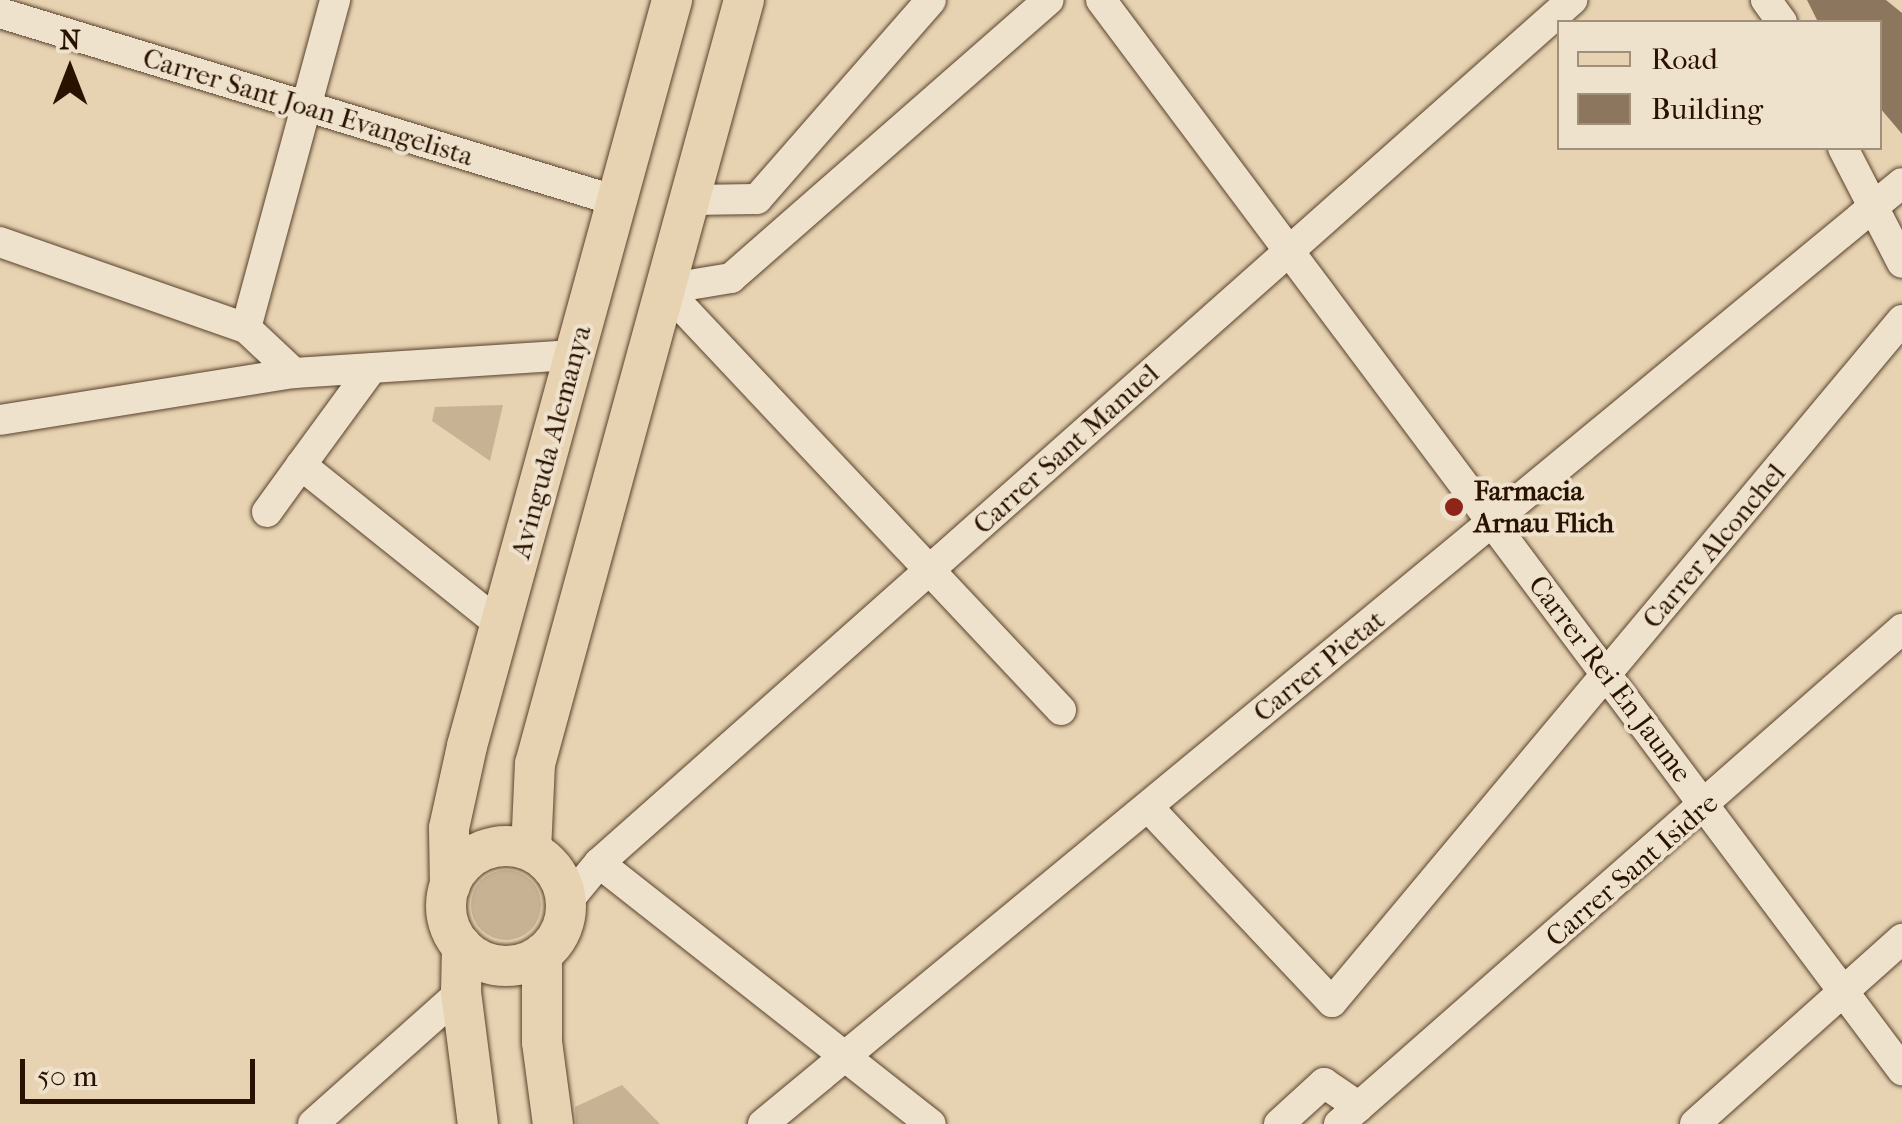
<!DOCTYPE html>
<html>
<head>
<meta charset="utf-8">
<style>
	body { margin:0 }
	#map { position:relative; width:1902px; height:1124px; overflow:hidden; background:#e7d3b2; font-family:"IM FELL French Canon",serif }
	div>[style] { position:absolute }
	.green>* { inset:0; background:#c7b294 }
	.round { border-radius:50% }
	.building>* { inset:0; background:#8c765d }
	.roads { filter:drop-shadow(0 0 2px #59422c) drop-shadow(0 0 2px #59422c) }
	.minor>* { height:30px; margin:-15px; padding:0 15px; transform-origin:15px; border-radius:15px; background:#efe2cd }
	.major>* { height:40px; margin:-20px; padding:0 20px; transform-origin:20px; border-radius:20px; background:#e7d3b2 }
	.major>.ring { margin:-20px; padding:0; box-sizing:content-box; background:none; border:40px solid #e7d3b2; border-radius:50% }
	.dots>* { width:28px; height:28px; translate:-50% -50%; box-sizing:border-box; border:5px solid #efe2cd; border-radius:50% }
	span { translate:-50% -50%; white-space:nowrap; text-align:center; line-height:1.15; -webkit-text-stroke:8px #efe2cd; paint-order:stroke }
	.street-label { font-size:28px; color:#2a1200 }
	.poi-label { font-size:28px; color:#2a1200; font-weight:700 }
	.left { translate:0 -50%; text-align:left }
	.legend { position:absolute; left:1557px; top:20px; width:325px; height:130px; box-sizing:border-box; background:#efe2cd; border:2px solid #a08f7b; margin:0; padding:12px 18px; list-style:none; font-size:30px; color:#2a1200 }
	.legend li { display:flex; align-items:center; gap:20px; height:50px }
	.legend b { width:50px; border:2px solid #a08f7b }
	.north { position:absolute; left:20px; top:20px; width:100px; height:100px; -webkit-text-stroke:8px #efe2cd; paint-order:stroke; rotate:0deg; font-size:28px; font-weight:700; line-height:40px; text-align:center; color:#2a1200 }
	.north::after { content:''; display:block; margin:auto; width:35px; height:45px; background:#2a1200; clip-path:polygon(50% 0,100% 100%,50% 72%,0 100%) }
	.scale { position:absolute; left:20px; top:1059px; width:235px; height:45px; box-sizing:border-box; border:5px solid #2a1200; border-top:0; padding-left:12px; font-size:30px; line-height:35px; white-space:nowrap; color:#2a1200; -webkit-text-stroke:8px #efe2cd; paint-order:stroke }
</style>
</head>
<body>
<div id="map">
	<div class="green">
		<i style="clip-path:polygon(503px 405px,490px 461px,432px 421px,435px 407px)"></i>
		<i class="round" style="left:471px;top:870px;width:70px;height:70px"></i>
		<i style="clip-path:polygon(622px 1085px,660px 1124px,576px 1124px,575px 1107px)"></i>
	</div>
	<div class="building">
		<i style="clip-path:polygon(1807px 0,1886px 0,1902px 13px,1902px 134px,1880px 108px,1880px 22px,1818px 22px)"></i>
	</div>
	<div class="roads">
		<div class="minor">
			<i style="left:1101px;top:0;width:1337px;rotate:53.18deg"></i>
			<i style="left:1766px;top:0;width:27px;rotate:54deg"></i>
			<i style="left:0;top:13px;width:645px;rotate:16.95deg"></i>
			<i style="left:1843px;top:148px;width:129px;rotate:62.8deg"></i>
			<i style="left:690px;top:200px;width:67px;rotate:-0.9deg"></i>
			<i style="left:757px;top:199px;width:264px;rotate:-48.8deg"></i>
			<i style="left:0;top:242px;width:261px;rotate:19.3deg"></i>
			<i style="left:246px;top:328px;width:66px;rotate:43.2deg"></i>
			<i style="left:665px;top:289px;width:578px;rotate:46.75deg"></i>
			<i style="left:665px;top:289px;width:67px;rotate:-9.5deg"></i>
			<i style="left:731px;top:278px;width:422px;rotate:-41.2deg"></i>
			<i style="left:246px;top:328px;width:340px;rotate:-74.8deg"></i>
			<i style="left:372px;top:368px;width:120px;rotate:126.2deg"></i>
			<i style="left:301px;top:465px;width:256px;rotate:38.7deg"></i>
			<i style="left:0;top:420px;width:298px;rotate:-9.1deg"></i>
			<i style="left:294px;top:373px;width:281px;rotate:-3.7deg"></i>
			<i style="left:267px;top:512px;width:58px;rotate:-54.1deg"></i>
			<i style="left:1148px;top:807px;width:268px;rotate:46.7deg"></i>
			<i style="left:1332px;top:1002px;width:889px;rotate:-50.11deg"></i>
			<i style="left:599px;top:863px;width:422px;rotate:38.2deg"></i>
			<i style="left:566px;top:903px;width:52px;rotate:-50.5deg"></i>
			<i style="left:599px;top:863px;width:1301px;rotate:-41.57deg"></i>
			<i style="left:313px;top:1124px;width:198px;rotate:-41.7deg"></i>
			<i style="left:763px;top:1124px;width:1477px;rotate:-39.56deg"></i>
			<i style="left:1279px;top:1124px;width:61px;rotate:-42.3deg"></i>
			<i style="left:1324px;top:1083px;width:42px;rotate:34.4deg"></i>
			<i style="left:1339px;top:1124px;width:750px;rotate:-41.32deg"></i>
			<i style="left:1695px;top:1124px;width:278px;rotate:-41.8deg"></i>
		</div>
		<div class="major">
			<i class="ring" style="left:446px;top:846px;width:80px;height:80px"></i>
			<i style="left:531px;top:851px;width:87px;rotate:-87.4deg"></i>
			<i style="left:535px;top:764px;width:792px;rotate:-74.7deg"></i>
			<i style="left:450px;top:886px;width:58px;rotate:-91deg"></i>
			<i style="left:449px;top:828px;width:84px;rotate:-77.6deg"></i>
			<i style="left:467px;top:746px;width:774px;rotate:-74.63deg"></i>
			<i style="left:462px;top:946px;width:46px;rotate:91.2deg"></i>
			<i style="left:461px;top:992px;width:133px;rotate:82.7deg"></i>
			<i style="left:542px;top:954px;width:88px;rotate:90deg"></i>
			<i style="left:542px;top:1042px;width:83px;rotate:82.4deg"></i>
		</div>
	</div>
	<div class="dots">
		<i style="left:1454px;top:507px;background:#8f2418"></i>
	</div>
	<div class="street-label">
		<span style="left:308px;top:107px;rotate:17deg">Carrer Sant Joan Evangelista</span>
		<span style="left:551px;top:442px;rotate:-75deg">Avinguda Alemanya</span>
		<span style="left:1066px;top:449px;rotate:-42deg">Carrer Sant Manuel</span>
		<span style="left:1714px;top:546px;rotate:-50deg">Carrer Alconchel</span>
		<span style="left:1319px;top:666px;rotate:-39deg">Carrer Pietat</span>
		<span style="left:1610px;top:679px;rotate:53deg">Carrer Rei En Jaume</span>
		<span style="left:1632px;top:870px;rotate:-41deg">Carrer Sant Isidre</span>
	</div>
	<div class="poi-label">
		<span class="left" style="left:1474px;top:507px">Farmacia<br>Arnau Flich</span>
	</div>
	<ul class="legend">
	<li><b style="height:12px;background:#e7d3b2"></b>Road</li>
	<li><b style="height:28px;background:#8c765d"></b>Building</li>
	</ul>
	<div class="north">N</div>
	<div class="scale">50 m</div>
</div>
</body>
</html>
